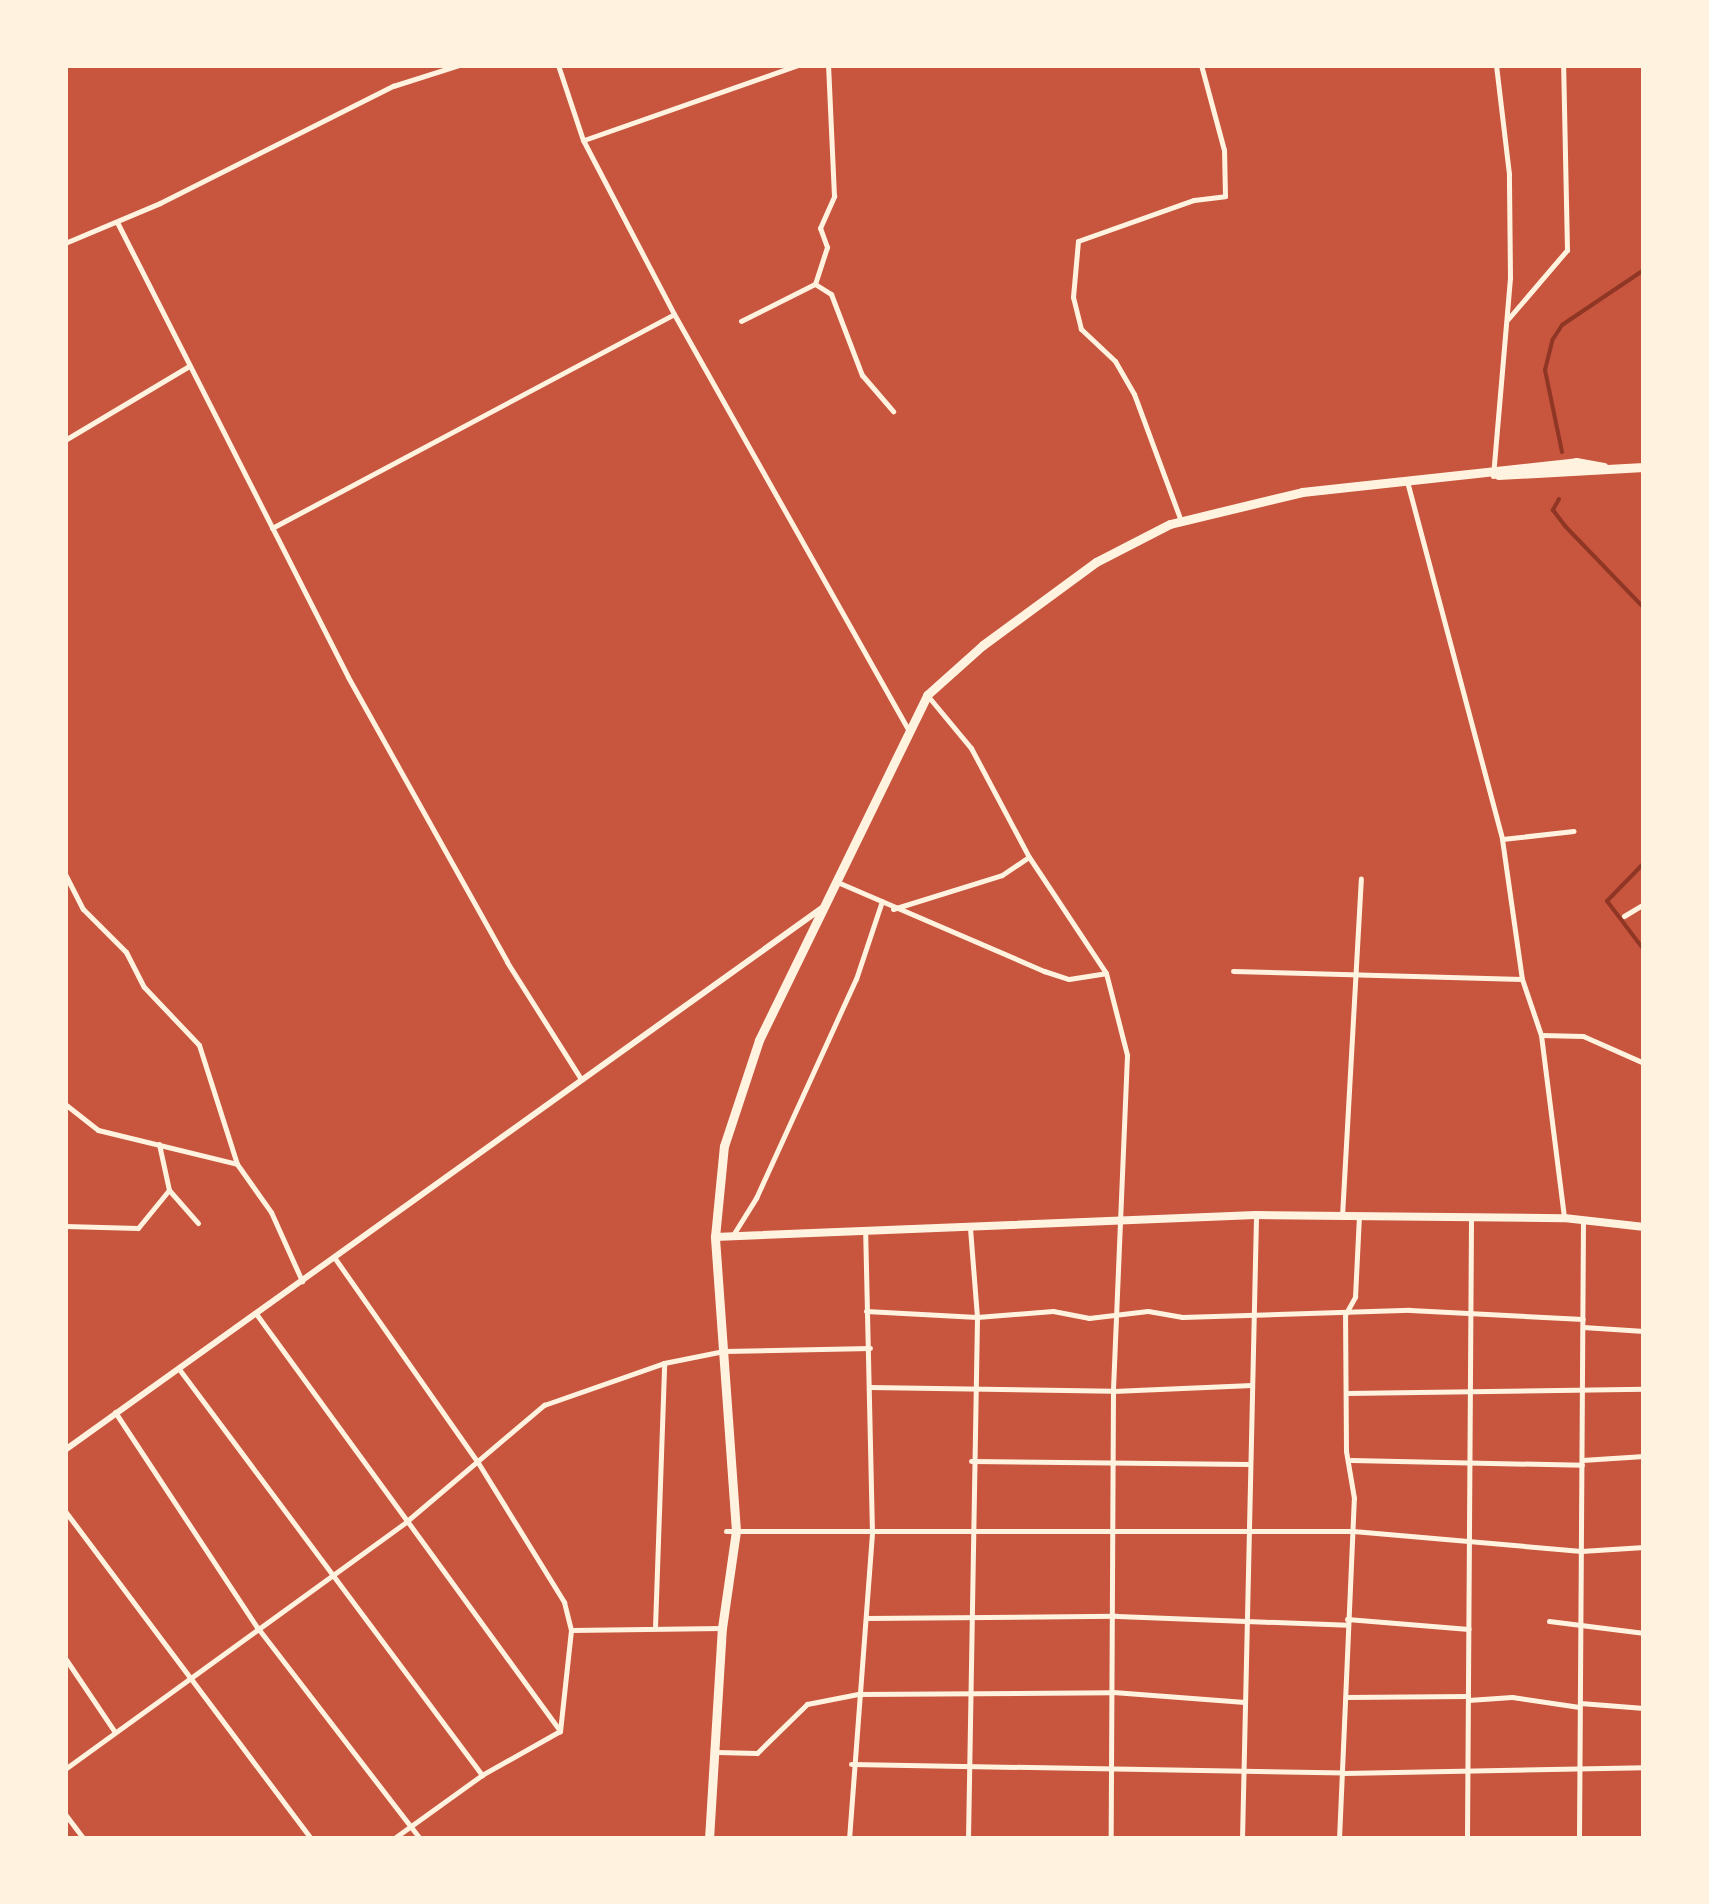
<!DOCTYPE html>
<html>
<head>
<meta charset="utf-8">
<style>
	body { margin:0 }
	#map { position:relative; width:1709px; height:1904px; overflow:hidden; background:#c8553d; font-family:Ubuntu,sans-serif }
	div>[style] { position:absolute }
	.stream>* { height:4px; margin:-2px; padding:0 2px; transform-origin:2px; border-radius:2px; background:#8f3625 }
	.minor>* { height:5px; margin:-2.5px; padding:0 2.5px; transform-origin:2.5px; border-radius:2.5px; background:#fff3e0 }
	.tertiary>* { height:6px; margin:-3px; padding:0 3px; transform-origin:3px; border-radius:3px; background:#fff3e0 }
	.secondary>* { height:8px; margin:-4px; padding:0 4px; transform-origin:4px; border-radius:4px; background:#fff3e0 }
	.primary>* { height:9px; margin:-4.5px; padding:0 4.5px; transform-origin:4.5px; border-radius:4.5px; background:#fff3e0 }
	span { translate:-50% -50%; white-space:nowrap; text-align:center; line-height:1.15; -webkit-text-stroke:8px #fff3e0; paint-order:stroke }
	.frame { position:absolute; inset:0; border:68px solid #fff3e0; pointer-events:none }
</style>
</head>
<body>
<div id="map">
	<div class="stream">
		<i style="left:1562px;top:452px;width:84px;rotate:-101.7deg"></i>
		<i style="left:1545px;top:370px;width:32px;rotate:-76deg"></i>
		<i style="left:1553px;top:339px;width:17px;rotate:-57deg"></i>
		<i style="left:1562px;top:325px;width:99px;rotate:-33.9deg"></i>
		<i style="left:1559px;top:499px;width:13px;rotate:119deg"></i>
		<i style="left:1553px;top:510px;width:21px;rotate:53deg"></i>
		<i style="left:1566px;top:527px;width:112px;rotate:46.1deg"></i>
		<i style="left:1644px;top:863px;width:53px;rotate:134.2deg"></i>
		<i style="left:1607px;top:901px;width:61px;rotate:52.9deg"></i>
	</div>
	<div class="minor">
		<i style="left:558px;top:65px;width:79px;rotate:71.6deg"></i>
		<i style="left:583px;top:140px;width:196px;rotate:62.4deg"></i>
		<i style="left:674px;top:314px;width:475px;rotate:60.6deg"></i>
		<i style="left:584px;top:140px;width:227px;rotate:-19.3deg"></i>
		<i style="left:117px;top:222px;width:510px;rotate:63.08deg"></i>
		<i style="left:348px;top:677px;width:326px;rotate:60.8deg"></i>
		<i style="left:507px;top:962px;width:138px;rotate:57.7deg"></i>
		<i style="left:65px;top:243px;width:103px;rotate:-22.8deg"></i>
		<i style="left:160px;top:203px;width:261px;rotate:-26.7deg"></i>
		<i style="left:393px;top:86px;width:69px;rotate:-17.7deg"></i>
		<i style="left:815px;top:284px;width:19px;rotate:32deg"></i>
		<i style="left:831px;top:294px;width:87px;rotate:69.1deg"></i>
		<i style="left:862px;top:375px;width:48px;rotate:49.3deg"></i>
		<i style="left:1508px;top:319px;width:91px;rotate:-49.5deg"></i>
		<i style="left:1567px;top:250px;width:185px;rotate:-91.2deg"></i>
		<i style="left:741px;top:321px;width:83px;rotate:-26.6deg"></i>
		<i style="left:815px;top:284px;width:39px;rotate:-72deg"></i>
		<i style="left:827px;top:247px;width:20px;rotate:-110deg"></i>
		<i style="left:820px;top:228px;width:35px;rotate:-66deg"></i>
		<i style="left:834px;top:196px;width:131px;rotate:-92.6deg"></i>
		<i style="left:65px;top:440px;width:144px;rotate:-30.8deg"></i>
		<i style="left:1493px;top:476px;width:199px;rotate:-85.1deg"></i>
		<i style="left:1510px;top:278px;width:104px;rotate:-90.6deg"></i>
		<i style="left:1509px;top:174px;width:110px;rotate:-96.8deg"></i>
		<i style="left:1408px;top:485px;width:366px;rotate:75.1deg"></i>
		<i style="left:1502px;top:839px;width:141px;rotate:81.9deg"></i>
		<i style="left:1522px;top:979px;width:59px;rotate:71.3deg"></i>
		<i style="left:1541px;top:1035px;width:184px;rotate:82.8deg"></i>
		<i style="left:1181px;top:521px;width:135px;rotate:-110.3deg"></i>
		<i style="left:1134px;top:394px;width:38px;rotate:-120deg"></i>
		<i style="left:1115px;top:361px;width:47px;rotate:-136.7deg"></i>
		<i style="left:1081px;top:329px;width:33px;rotate:-104deg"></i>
		<i style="left:1073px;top:297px;width:56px;rotate:-84.9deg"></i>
		<i style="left:1078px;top:241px;width:123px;rotate:-19.5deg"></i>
		<i style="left:1194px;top:200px;width:31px;rotate:-7deg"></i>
		<i style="left:1225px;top:196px;width:46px;rotate:-91.2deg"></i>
		<i style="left:1224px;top:150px;width:88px;rotate:-105.1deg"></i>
		<i style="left:272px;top:528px;width:455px;rotate:-28deg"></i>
		<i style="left:927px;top:695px;width:69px;rotate:50.3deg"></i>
		<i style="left:971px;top:748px;width:123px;rotate:62deg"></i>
		<i style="left:1029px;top:857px;width:139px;rotate:56.4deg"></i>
		<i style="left:1106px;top:973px;width:85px;rotate:75.6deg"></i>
		<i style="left:1127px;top:1055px;width:336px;rotate:92.4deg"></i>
		<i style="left:1113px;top:1391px;width:448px;rotate:90.3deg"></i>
		<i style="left:1502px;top:839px;width:72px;rotate:-6.3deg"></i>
		<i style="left:65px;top:874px;width:39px;rotate:63deg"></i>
		<i style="left:83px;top:909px;width:61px;rotate:45deg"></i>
		<i style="left:126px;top:952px;width:39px;rotate:63deg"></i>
		<i style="left:144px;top:987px;width:80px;rotate:46.5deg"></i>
		<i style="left:199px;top:1045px;width:125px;rotate:72.3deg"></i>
		<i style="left:835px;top:881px;width:228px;rotate:23.3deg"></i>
		<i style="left:1044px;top:971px;width:26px;rotate:18deg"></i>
		<i style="left:1069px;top:979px;width:37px;rotate:-9deg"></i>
		<i style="left:893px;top:909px;width:114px;rotate:-17.3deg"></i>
		<i style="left:1002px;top:875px;width:32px;rotate:-34deg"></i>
		<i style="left:1624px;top:916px;width:23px;rotate:-31deg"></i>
		<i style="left:1233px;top:971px;width:289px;rotate:1.6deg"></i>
		<i style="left:1541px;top:1035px;width:42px;rotate:1.4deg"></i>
		<i style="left:1583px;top:1036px;width:67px;rotate:23.9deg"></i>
		<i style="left:65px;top:1104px;width:42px;rotate:38.2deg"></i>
		<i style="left:98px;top:1130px;width:143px;rotate:13.7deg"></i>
		<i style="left:237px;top:1164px;width:59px;rotate:54.7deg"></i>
		<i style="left:271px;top:1212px;width:76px;rotate:65.8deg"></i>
		<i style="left:159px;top:1144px;width:47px;rotate:77.7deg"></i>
		<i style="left:169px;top:1190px;width:44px;rotate:48.7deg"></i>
		<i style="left:1342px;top:1216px;width:338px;rotate:-86.8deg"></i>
		<i style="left:65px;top:1226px;width:73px;rotate:1.6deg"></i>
		<i style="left:138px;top:1228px;width:49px;rotate:-50.8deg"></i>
		<i style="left:733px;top:1235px;width:44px;rotate:-58.1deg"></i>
		<i style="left:756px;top:1198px;width:241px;rotate:-65.5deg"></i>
		<i style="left:856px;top:979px;width:82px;rotate:-71.6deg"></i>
		<i style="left:334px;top:1257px;width:249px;rotate:55deg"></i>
		<i style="left:477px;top:1461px;width:166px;rotate:58.3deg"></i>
		<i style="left:564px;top:1602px;width:29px;rotate:76deg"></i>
		<i style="left:571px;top:1630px;width:102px;rotate:96.2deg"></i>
		<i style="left:560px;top:1731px;width:90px;rotate:150.6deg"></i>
		<i style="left:482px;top:1775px;width:110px;rotate:144.3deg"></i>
		<i style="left:866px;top:1311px;width:111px;rotate:3.1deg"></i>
		<i style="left:977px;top:1317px;width:76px;rotate:-4.5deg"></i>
		<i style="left:1053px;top:1311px;width:37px;rotate:11deg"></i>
		<i style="left:1089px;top:1318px;width:59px;rotate:-6.8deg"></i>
		<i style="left:1148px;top:1311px;width:35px;rotate:10deg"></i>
		<i style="left:1182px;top:1317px;width:228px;rotate:-1.8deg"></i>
		<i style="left:1410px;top:1310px;width:173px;rotate:3deg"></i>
		<i style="left:257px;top:1315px;width:511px;rotate:53.91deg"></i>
		<i style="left:1583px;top:1327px;width:61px;rotate:3.8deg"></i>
		<i style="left:179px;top:1369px;width:507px;rotate:53.27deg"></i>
		<i style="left:869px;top:1387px;width:244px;rotate:0.9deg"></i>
		<i style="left:1113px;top:1391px;width:139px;rotate:-2.5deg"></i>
		<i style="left:1346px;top:1393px;width:298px;rotate:-0.8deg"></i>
		<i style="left:115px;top:1412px;width:258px;rotate:56.6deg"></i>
		<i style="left:257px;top:1627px;width:267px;rotate:52.4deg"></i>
		<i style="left:1351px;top:1460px;width:231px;rotate:1.2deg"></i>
		<i style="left:1582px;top:1460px;width:62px;rotate:-3.7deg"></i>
		<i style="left:971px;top:1461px;width:279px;rotate:0.6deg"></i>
		<i style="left:65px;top:1511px;width:410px;rotate:53.1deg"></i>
		<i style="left:726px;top:1531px;width:627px"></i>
		<i style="left:1353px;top:1531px;width:229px;rotate:5deg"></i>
		<i style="left:1581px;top:1551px;width:63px;rotate:-3.6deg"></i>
		<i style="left:866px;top:1618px;width:251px;rotate:-0.5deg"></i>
		<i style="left:1117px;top:1616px;width:230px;rotate:2.2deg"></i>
		<i style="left:1347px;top:1619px;width:122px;rotate:4.7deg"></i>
		<i style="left:1549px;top:1621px;width:96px;rotate:7.2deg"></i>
		<i style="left:655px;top:1627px;width:264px;rotate:-88deg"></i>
		<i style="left:664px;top:1363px;width:61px;rotate:-11.3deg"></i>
		<i style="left:724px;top:1351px;width:146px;rotate:-1.2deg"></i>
		<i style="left:571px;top:1630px;width:151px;rotate:-0.8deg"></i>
		<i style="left:65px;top:1658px;width:89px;rotate:56deg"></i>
		<i style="left:1346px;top:1697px;width:122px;rotate:-0.5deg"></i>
		<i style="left:1468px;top:1700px;width:44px;rotate:-3.9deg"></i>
		<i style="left:1512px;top:1697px;width:68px;rotate:8.5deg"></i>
		<i style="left:1580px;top:1703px;width:64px;rotate:4.5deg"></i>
		<i style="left:717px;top:1752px;width:40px;rotate:1.4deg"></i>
		<i style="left:757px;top:1753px;width:70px;rotate:-44.4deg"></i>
		<i style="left:807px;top:1704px;width:52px;rotate:-11.1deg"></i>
		<i style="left:858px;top:1694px;width:255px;rotate:-0.4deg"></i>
		<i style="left:1113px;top:1692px;width:132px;rotate:4.3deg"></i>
		<i style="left:851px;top:1764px;width:493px;rotate:1deg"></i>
		<i style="left:1344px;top:1773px;width:300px;rotate:-1.1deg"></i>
		<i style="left:65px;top:1769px;width:422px;rotate:-35.9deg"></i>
		<i style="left:407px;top:1521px;width:180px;rotate:-40.3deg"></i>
		<i style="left:544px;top:1405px;width:127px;rotate:-19.3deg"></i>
		<i style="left:65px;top:1814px;width:31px;rotate:53deg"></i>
		<i style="left:709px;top:1839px;width:36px"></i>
		<i style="left:849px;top:1839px;width:307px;rotate:-85.7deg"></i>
		<i style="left:872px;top:1533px;width:302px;rotate:-91.3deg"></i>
		<i style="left:968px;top:1839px;width:522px;rotate:-89.01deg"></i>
		<i style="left:977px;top:1317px;width:89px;rotate:-94.5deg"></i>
		<i style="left:1242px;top:1839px;width:624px;rotate:-88.71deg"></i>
		<i style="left:1339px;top:1839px;width:341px;rotate:-87.5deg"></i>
		<i style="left:1354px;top:1498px;width:48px;rotate:-99.7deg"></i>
		<i style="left:1346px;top:1451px;width:136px;rotate:-90.4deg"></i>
		<i style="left:1345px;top:1315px;width:21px;rotate:-61deg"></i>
		<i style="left:1355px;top:1297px;width:82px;rotate:-87.2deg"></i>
		<i style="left:1467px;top:1839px;width:622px;rotate:-89.63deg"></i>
		<i style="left:1579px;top:1839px;width:618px;rotate:-89.63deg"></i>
	</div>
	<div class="tertiary">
		<i style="left:65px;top:1450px;width:931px;rotate:-35.6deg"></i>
	</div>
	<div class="secondary">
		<i style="left:715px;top:1237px;width:541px;rotate:-2.33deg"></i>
		<i style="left:1256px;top:1215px;width:308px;rotate:0.6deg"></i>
		<i style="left:1564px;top:1218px;width:81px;rotate:6.4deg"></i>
	</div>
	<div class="primary">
		<i style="left:1498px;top:475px;width:146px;rotate:-3.1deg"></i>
		<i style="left:709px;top:1839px;width:211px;rotate:-86.5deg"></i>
		<i style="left:722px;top:1628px;width:98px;rotate:-81.8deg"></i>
		<i style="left:736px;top:1531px;width:295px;rotate:-94.1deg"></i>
		<i style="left:715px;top:1237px;width:91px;rotate:-84.4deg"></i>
		<i style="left:724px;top:1146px;width:112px;rotate:-71.7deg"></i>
		<i style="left:759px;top:1040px;width:384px;rotate:-64deg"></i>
		<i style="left:927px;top:695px;width:75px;rotate:-41.8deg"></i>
		<i style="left:983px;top:645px;width:140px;rotate:-36.3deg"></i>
		<i style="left:1096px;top:562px;width:83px;rotate:-27.2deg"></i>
		<i style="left:1170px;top:524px;width:136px;rotate:-13.6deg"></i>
		<i style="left:1302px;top:492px;width:276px;rotate:-6.2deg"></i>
		<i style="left:1576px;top:462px;width:28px;rotate:10deg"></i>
	</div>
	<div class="frame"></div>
</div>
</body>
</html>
